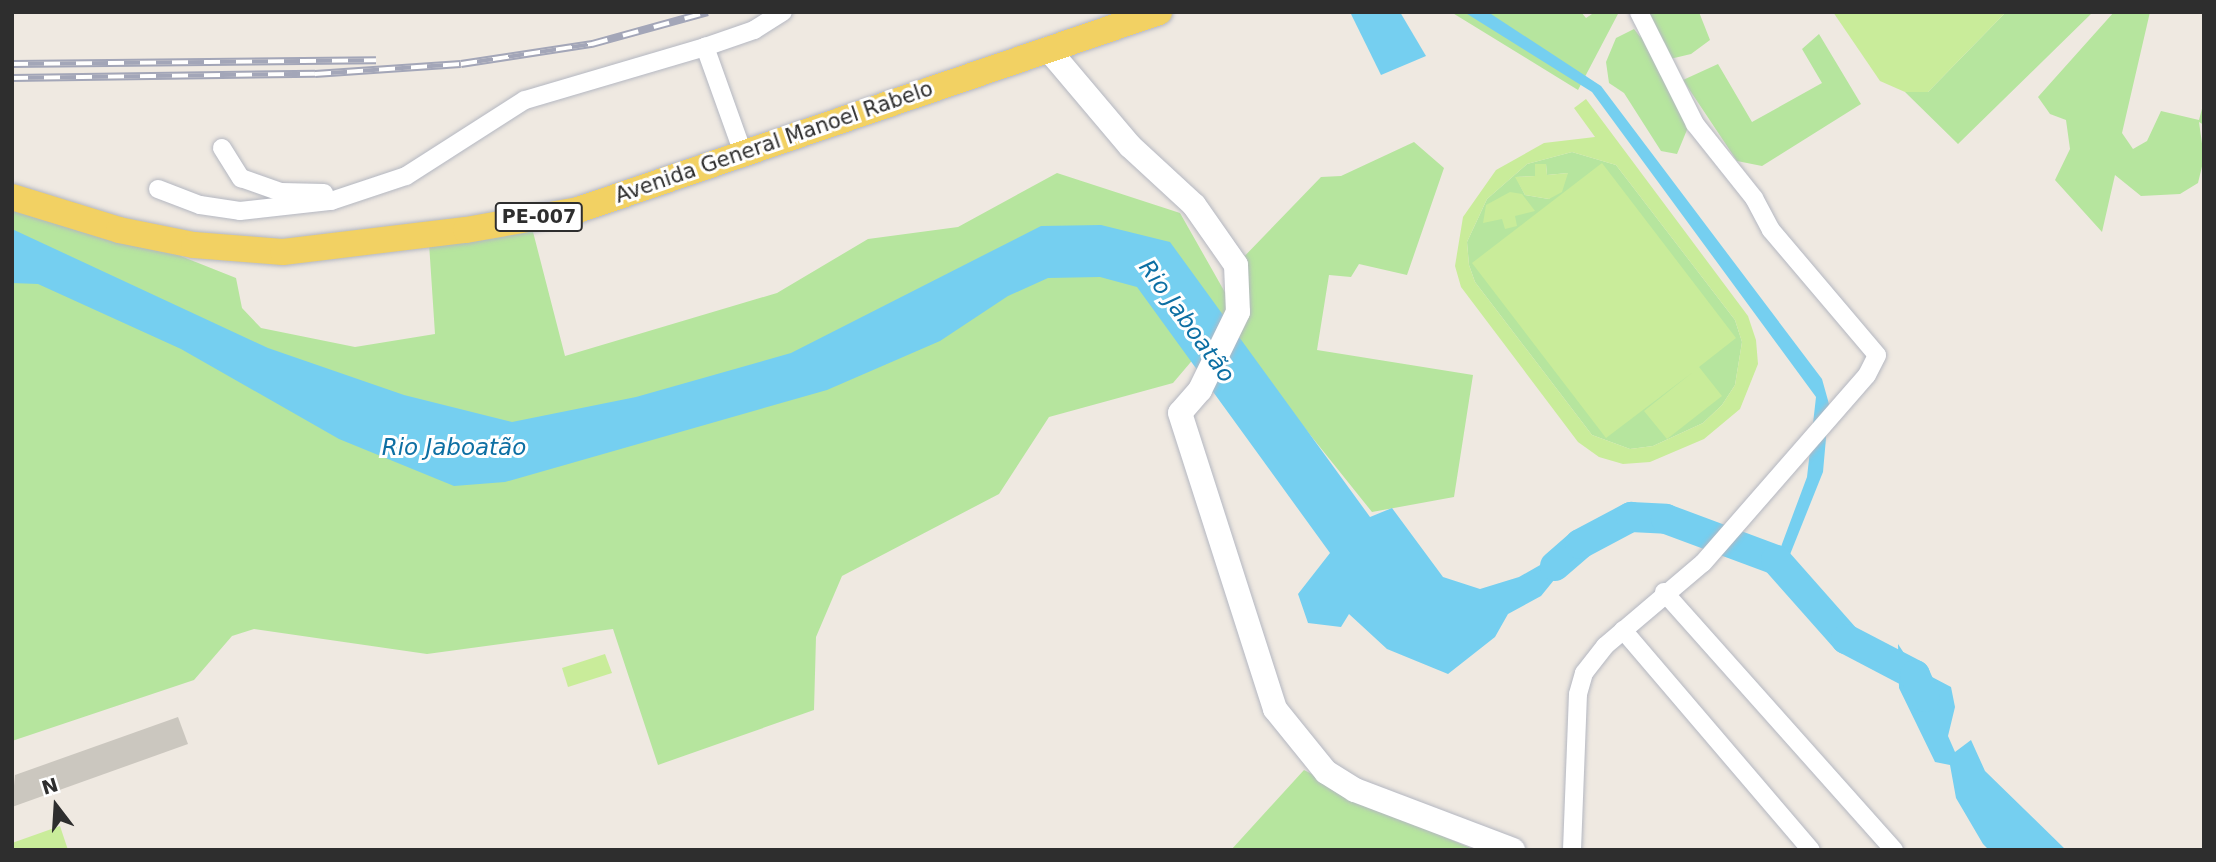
<!DOCTYPE html>
<html>
<head>
<meta charset="utf-8">
<style>
	body { margin:0 }
	#map { position:relative; width:2216px; height:862px; overflow:hidden; background:#efe9e1; font-family:"DejaVu Sans",sans-serif }
	div>[style] { position:absolute }
	.green>* { inset:0; background:#b6e59e }
	.pitch>* { inset:0; background:#c9ec9a }
	.water>* { inset:0; background:#75cff0 }
	.river>* { height:30px; margin:-15px; padding:0 15px; transform-origin:15px; border-radius:15px; background:#75cff0 }
	.building>* { inset:0; background:#cbc7bf }
	.roads { filter:drop-shadow(0 0 2px #b4b7c1) drop-shadow(0 0 2px #b4b7c1) }
	.street>* { height:18px; margin:-9px; padding:0 9px; transform-origin:9px; border-radius:9px; background:#fff }
	.secondary>* { height:24px; margin:-12px; padding:0 12px; transform-origin:12px; border-radius:12px; background:#fff }
	.primary>* { height:26px; margin:-13px; padding:0 13px; transform-origin:13px; border-radius:13px; background:#f2d163 }
	.rail>* { height:8px; margin-top:-4px; transform-origin:0; background:repeating-linear-gradient(90deg,#fff 0 16px,#a3a6b8 0 32px); box-sizing:border-box; border-block:2px solid #a3a6b8 }
	span { translate:-50% -50%; white-space:nowrap; text-align:center; line-height:1.15; -webkit-text-stroke:6px #fff; paint-order:stroke }
	.shield-label span { padding:2px 5px; background:#fff; border:2px solid; border-radius:5px; -webkit-text-stroke-width:0 }
	.shield-label { font-size:19px; color:#2e2e2e; font-weight:700 }
	.street-label { font-size:21px; color:#2e2e2e }
	.water-label { font-size:23px; color:#0d6fa3; font-style:italic }
	.frame { position:absolute; inset:0; border:14px solid #2e2e2e; pointer-events:none }
	.north { position:absolute; left:21px; top:771px; width:70px; height:70px; -webkit-text-stroke:5px #fff; paint-order:stroke; rotate:343deg; font-size:19px; font-weight:700; line-height:28px; text-align:center; color:#2e2e2e }
	.north::after { content:''; display:block; margin:auto; width:24px; height:32px; background:#2e2e2e; clip-path:polygon(50% 0,100% 100%,50% 72%,0 100%) }
</style>
</head>
<body>
<div id="map">
	<div class="green">
		<i style="clip-path:polygon(1451px 12px,1581px 12px,1586px 18px,1595px 12px,1619px 12px,1578px 90px)"></i>
		<i style="clip-path:polygon(1634px 12px,1699px 12px,1710px 40px,1691px 54px,1670px 59px,1644px 43px,1689px 125px,1677px 154px,1661px 151px,1624px 93px,1609px 83px,1606px 62px,1616px 38px,1634px 29px,1641px 38px)"></i>
		<i style="clip-path:polygon(2006px 12px,2093px 12px,1958px 144px,1905px 92px,1928px 92px)"></i>
		<i style="clip-path:polygon(2114px 12px,2150px 12px,2122px 133px,2133px 149px,2147px 141px,2161px 111px,2199px 120px,2204px 101px,2204px 125px,2199px 122px,2204px 158px,2198px 183px,2180px 194px,2141px 196px,2115px 175px,2102px 232px,2055px 180px,2070px 149px,2066px 120px,2050px 114px,2038px 97px)"></i>
		<i style="clip-path:polygon(1819px 34px,1861px 104px,1762px 166px,1737px 161px,1683px 80px,1718px 64px,1752px 122px,1822px 83px,1802px 49px)"></i>
		<i style="clip-path:polygon(1414px 142px,1444px 168px,1407px 275px,1359px 264px,1351px 277px,1329px 275px,1317px 350px,1473px 375px,1454px 497px,1372px 512px,1247px 356px,1234px 324px,1236px 265px,1321px 177px,1341px 176px)"></i>
		<i style="clip-path:polygon(evenodd,1572px 152px,1616px 165px,1735px 320px,1742px 342px,1735px 385px,1722px 405px,1703px 423px,1653px 446px,1630px 449px,1592px 435px,1475px 282px,1469px 265px,1467px 242px,1487px 199px,1527px 164px,1572px 152px,1535px 164px,1546px 164px,1547px 175px,1568px 173px,1549px 199px,1525px 195px,1516px 177px,1535px 176px,1535px 164px)"></i>
		<i style="clip-path:polygon(1057px 173px,1180px 213px,1235px 310px,1173px 383px,1049px 417px,999px 494px,842px 576px,816px 637px,814px 710px,658px 765px,613px 629px,427px 654px,254px 629px,232px 636px,194px 680px,12px 741px,12px 207px,153px 245px,236px 278px,242px 308px,261px 328px,355px 347px,435px 334px,429px 243px,532px 228px,565px 356px,777px 293px,868px 239px,958px 227px)"></i>
		<i style="clip-path:polygon(1304px 770px,1393px 815px,1475px 850px,1231px 850px)"></i>
	</div>
	<div class="pitch">
		<i style="clip-path:polygon(1833px 12px,2006px 12px,1928px 92px,1905px 92px,1880px 81px)"></i>
		<i style="clip-path:polygon(evenodd,1586px 99px,1748px 316px,1756px 340px,1758px 364px,1740px 409px,1704px 439px,1650px 462px,1623px 464px,1599px 457px,1578px 442px,1461px 287px,1455px 266px,1463px 217px,1496px 170px,1544px 143px,1595px 137px,1574px 108px,1586px 99px,1572px 152px,1616px 165px,1735px 320px,1742px 342px,1735px 385px,1722px 405px,1703px 423px,1653px 446px,1630px 449px,1592px 435px,1475px 282px,1469px 265px,1467px 242px,1487px 199px,1527px 164px,1572px 152px)"></i>
		<i style="clip-path:polygon(1602px 163px,1736px 338px,1699px 367px,1722px 396px,1667px 439px,1644px 411px,1693px 372px,1606px 438px,1472px 263px)"></i>
		<i style="clip-path:polygon(1535px 164px,1546px 164px,1547px 175px,1568px 173px,1562px 192px,1549px 199px,1525px 195px,1515px 177px,1535px 176px)"></i>
		<i style="clip-path:polygon(1510px 192px,1522px 194px,1535px 211px,1515px 216px,1517px 226px,1505px 229px,1502px 219px,1483px 223px,1486px 205px)"></i>
		<i style="clip-path:polygon(605px 654px,612px 673px,568px 687px,562px 668px)"></i>
		<i style="clip-path:polygon(60px 826px,68px 850px,14px 850px,12px 843px)"></i>
	</div>
	<div class="water">
		<i style="clip-path:polygon(1350px 12px,1400px 12px,1426px 56px,1381px 75px)"></i>
		<i style="clip-path:polygon(1464px 12px,1488px 12px,1601px 86px,1822px 379px,1829px 404px,1823px 472px,1785px 567px,1776px 560px,1807px 477px,1816px 397px,1592px 92px)"></i>
		<i style="clip-path:polygon(1101px 225px,1170px 242px,1370px 517px,1392px 508px,1443px 577px,1480px 589px,1519px 577px,1589px 537px,1541px 596px,1508px 614px,1495px 637px,1448px 674px,1387px 649px,1349px 614px,1341px 627px,1308px 623px,1298px 594px,1330px 553px,1137px 287px,1100px 277px,1048px 278px,1008px 296px,940px 341px,827px 390px,505px 482px,454px 486px,339px 439px,181px 349px,38px 284px,12px 283px,12px 229px,268px 348px,404px 395px,512px 422px,636px 397px,791px 353px,1041px 226px)"></i>
		<i style="clip-path:polygon(1898px 644px,1913px 667px,1951px 687px,1955px 707px,1948px 736px,1955px 752px,1971px 740px,1985px 771px,2066px 850px,1989px 850px,1983px 844px,1956px 798px,1950px 765px,1935px 762px,1899px 688px)"></i>
	</div>
	<div class="river">
		<i style="left:1555px;top:566px;width:33px;rotate:-41deg"></i>
		<i style="left:1580px;top:544px;width:58px;rotate:-27.9deg"></i>
		<i style="left:1631px;top:517px;width:35px;rotate:3deg"></i>
		<i style="left:1666px;top:519px;width:117px;rotate:20.4deg"></i>
		<i style="left:1776px;top:560px;width:106px;rotate:48.5deg"></i>
		<i style="left:1846px;top:639px;width:78px;rotate:27.6deg"></i>
		<i style="left:1915px;top:675px;width:24px;rotate:66deg"></i>
	</div>
	<div class="building">
		<i style="clip-path:polygon(178px 717px,188px 744px,12px 807px,15px 775px)"></i>
	</div>
	<div class="roads">
		<div class="street">
			<i style="left:222px;top:148px;width:36px;rotate:58deg"></i>
			<i style="left:241px;top:178px;width:42px;rotate:19.3deg"></i>
			<i style="left:281px;top:192px;width:43px;rotate:1.3deg"></i>
			<i style="left:743px;top:153px;width:113px;rotate:-109.7deg"></i>
			<i style="left:705px;top:47px;width:52px;rotate:-19.1deg"></i>
			<i style="left:754px;top:30px;width:34px;rotate:-32deg"></i>
			<i style="left:158px;top:189px;width:45px;rotate:20.9deg"></i>
			<i style="left:200px;top:205px;width:40px;rotate:8.5deg"></i>
			<i style="left:240px;top:211px;width:92px;rotate:-6.3deg"></i>
			<i style="left:331px;top:201px;width:79px;rotate:-18.4deg"></i>
			<i style="left:406px;top:176px;width:141px;rotate:-32.6deg"></i>
			<i style="left:525px;top:100px;width:188px;rotate:-16.4deg"></i>
			<i style="left:1664px;top:592px;width:346px;rotate:48.3deg"></i>
			<i style="left:1623px;top:630px;width:289px;rotate:49.5deg"></i>
			<i style="left:1572px;top:850px;width:156px;rotate:-87.8deg"></i>
			<i style="left:1578px;top:694px;width:22px;rotate:-74deg"></i>
			<i style="left:1584px;top:673px;width:34px;rotate:-52deg"></i>
			<i style="left:1605px;top:646px;width:128px;rotate:-40.3deg"></i>
			<i style="left:1703px;top:563px;width:249px;rotate:-48.9deg"></i>
			<i style="left:1867px;top:375px;width:22px;rotate:-63deg"></i>
			<i style="left:1877px;top:355px;width:164px;rotate:-130.3deg"></i>
			<i style="left:1771px;top:230px;width:36px;rotate:-118deg"></i>
			<i style="left:1754px;top:198px;width:95px;rotate:-128.6deg"></i>
			<i style="left:1695px;top:124px;width:125px;rotate:-116.6deg"></i>
		</div>
		<div class="secondary">
			<i style="left:1048px;top:49px;width:127px;rotate:49.8deg"></i>
			<i style="left:1130px;top:146px;width:87px;rotate:42.7deg"></i>
			<i style="left:1194px;top:205px;width:73px;rotate:55deg"></i>
			<i style="left:1236px;top:265px;width:47px;rotate:87.6deg"></i>
			<i style="left:1238px;top:312px;width:87px;rotate:116deg"></i>
			<i style="left:1200px;top:390px;width:30px;rotate:131deg"></i>
			<i style="left:1180px;top:413px;width:311px;rotate:72.2deg"></i>
			<i style="left:1275px;top:709px;width:81px;rotate:51deg"></i>
			<i style="left:1326px;top:772px;width:34px;rotate:32deg"></i>
			<i style="left:1355px;top:790px;width:169px;rotate:20.8deg"></i>
		</div>
		<div class="primary">
			<i style="left:12px;top:197px;width:112px;rotate:17.1deg"></i>
			<i style="left:119px;top:230px;width:76px;rotate:11.3deg"></i>
			<i style="left:194px;top:245px;width:89px;rotate:4.5deg"></i>
			<i style="left:283px;top:252px;width:184px;rotate:-6.9deg"></i>
			<i style="left:466px;top:230px;width:114px;rotate:-10.1deg"></i>
			<i style="left:578px;top:210px;width:614px;rotate:-18.82deg"></i>
		</div>
	</div>
	<div class="rail">
		<i style="left:12px;top:64px;width:364px;rotate:-0.6deg"></i>
		<i style="left:12px;top:78px;width:303px;rotate:-0.8deg"></i>
		<i style="left:315px;top:74px;width:146px;rotate:-3.9deg"></i>
		<i style="left:461px;top:64px;width:133px;rotate:-8.7deg"></i>
		<i style="left:592px;top:44px;width:120px;rotate:-15.4deg"></i>
	</div>
	<div class="shield-label">
		<span style="left:539px;top:217px">PE-007</span>
	</div>
	<div class="street-label">
		<span style="left:774px;top:142px;rotate:-19deg">Avenida General Manoel Rabelo</span>
	</div>
	<div class="water-label">
		<span style="left:1187px;top:321px;rotate:54deg">Rio Jaboatão</span>
		<span style="left:454px;top:447px">Rio Jaboatão</span>
	</div>
	<div class="frame"></div>
	<div class="north">N</div>
</div>
</body>
</html>
